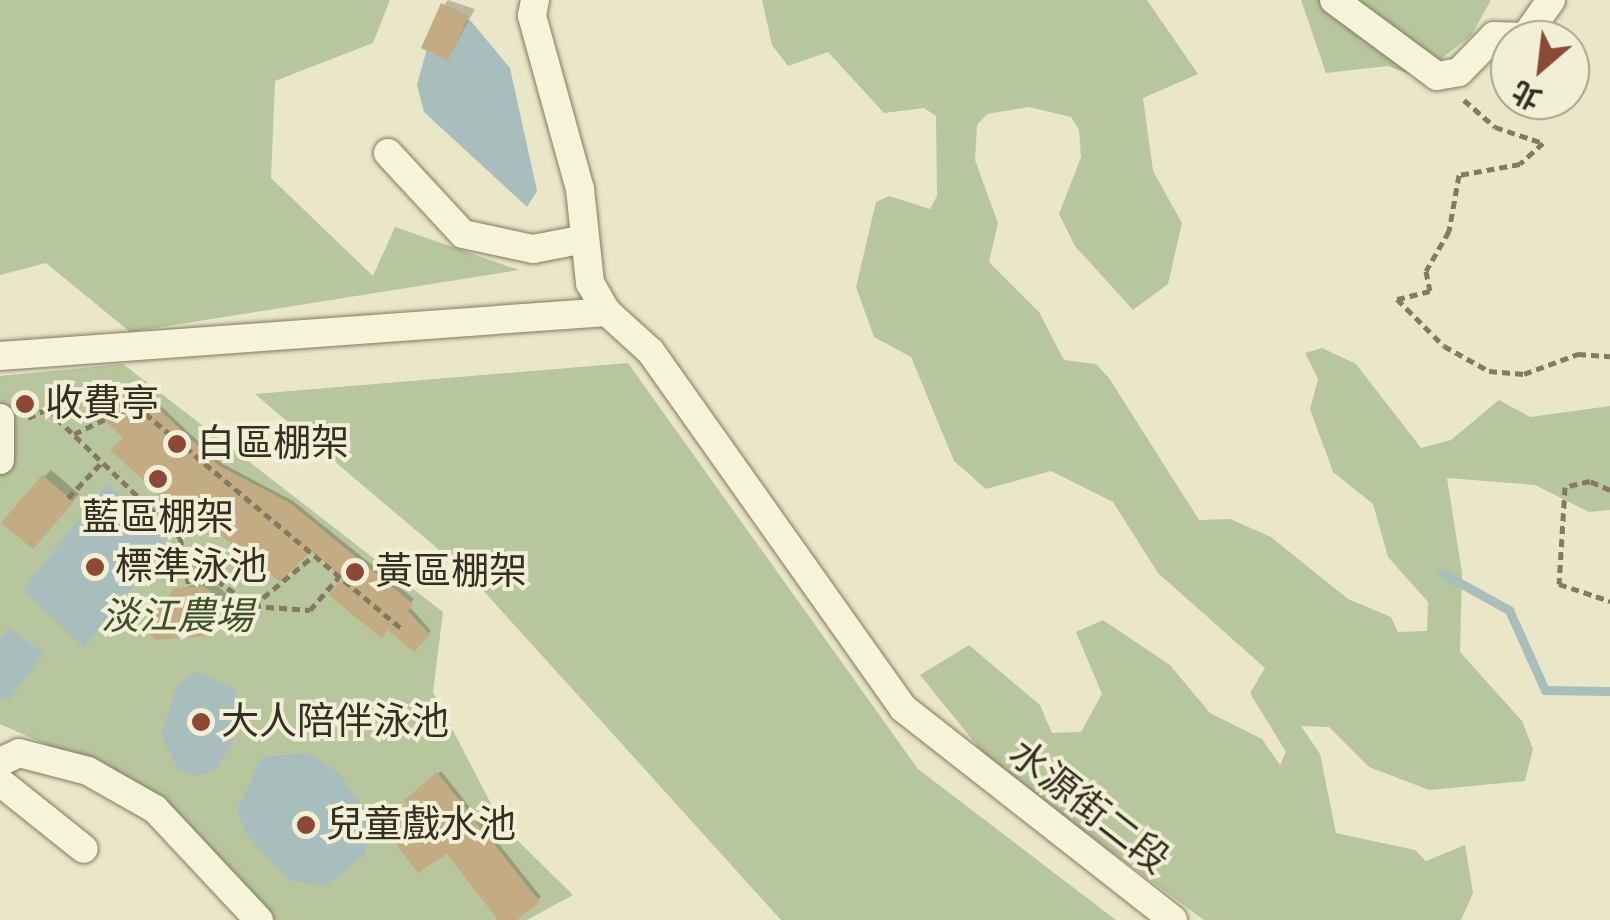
<!DOCTYPE html>
<html>
<head>
<meta charset="utf-8">
<style>
	body { margin:0 }
	#map { position:relative; width:1610px; height:920px; overflow:hidden; background:#e9e7c8; font-family:"Zilla Slab","Noto Sans TC",serif }
	div>[style] { position:absolute }
	.green>* { inset:0; background:#b8c69d }
	.water>* { inset:0; background:#a8bebc }
	.shadow>* { inset:0; background:#0003 }
	.stream>* { height:9px; margin:-4.5px; padding:0 4.5px; transform-origin:4.5px; border-radius:4.5px; background:#a8bebc }
	.building>* { inset:0; background:#c3ac83 }
	.path>* { height:5px; margin-top:-2.5px; transform-origin:0; background:repeating-linear-gradient(90deg,#837a5f 0 8px,transparent 0 13px) }
	.roads { filter:drop-shadow(0 0 2px #837a5f) drop-shadow(0 0 2px #837a5f) }
	.minor>* { height:28px; margin:-14px; padding:0 14px; transform-origin:14px; border-radius:14px; background:#f5f3da }
	.dots>* { width:28px; height:28px; translate:-50% -50%; box-sizing:border-box; border:5px solid #f1f0d7; border-radius:50% }
	span { translate:-50% -50%; white-space:nowrap; text-align:center; line-height:1.15; -webkit-text-stroke:8px #f1f0d7; paint-order:stroke }
	.poi-label { font-size:38px; color:#352f21 }
	.left { translate:0 -50%; text-align:left }
	.park-label { font-size:38px; color:#3e4f2a; font-style:italic }
	.street-label { font-size:38px; color:#352f21 }
	.north { position:absolute; left:1490px; top:20px; width:100px; height:100px; box-sizing:border-box; background:#f1f0d7; border:2px solid #a6a38e; border-radius:50%; rotate:208deg; font-size:28px; font-weight:700; line-height:40px; text-align:center; color:#352f21 }
	.north::after { content:''; display:block; margin:auto; width:35px; height:45px; background:#8b4936; clip-path:polygon(50% 0,100% 100%,50% 72%,0 100%) }
</style>
</head>
<body>
<div id="map">
	<div class="green">
		<i style="clip-path:polygon(0 0,390px 0,373px 43px,275px 81px,271px 178px,373px 276px,395px 227px,519px 270px,130px 332px,46px 263px,0 275px)"></i>
		<i style="clip-path:polygon(762px 0,1147px 0,1198px 74px,1143px 98px,1153px 171px,1182px 223px,1168px 284px,1133px 310px,1075px 246px,1059px 214px,1081px 157px,1079px 130px,1071px 117px,1029px 107px,987px 114px,977px 125px,975px 160px,998px 223px,989px 262px,1039px 312px,1064px 360px,1096px 364px,1109px 378px,1199px 520px,1230px 519px,1271px 537px,1348px 599px,1391px 617px,1398px 632px,1427px 631px,1428px 602px,1388px 557px,1373px 504px,1333px 472px,1310px 409px,1318px 379px,1305px 353px,1322px 348px,1356px 364px,1421px 448px,1451px 440px,1499px 400px,1530px 417px,1610px 406px,1610px 510px,1589px 512px,1535px 485px,1447px 478px,1462px 573px,1460px 652px,1522px 721px,1533px 749px,1525px 781px,1429px 790px,1369px 767px,1329px 727px,1301px 726px,1320px 754px,1336px 833px,1415px 850px,1426px 861px,1465px 845px,1473px 893px,1461px 920px,1204px 920px,992px 764px,920px 675px,969px 645px,1040px 705px,1052px 733px,1081px 732px,1102px 694px,1076px 632px,1103px 620px,1170px 665px,1210px 713px,1262px 739px,1280px 765px,1286px 752px,1250px 693px,1265px 668px,1158px 573px,1113px 502px,1051px 471px,986px 489px,954px 461px,911px 357px,874px 337px,856px 287px,876px 202px,889px 196px,930px 209px,937px 196px,936px 116px,924px 108px,884px 113px,828px 52px,788px 66px,772px 45px)"></i>
		<i style="clip-path:polygon(1301px 0,1491px 0,1471px 36px,1417px 77px,1388px 66px,1326px 73px)"></i>
		<i style="clip-path:polygon(628px 363px,918px 769px,1116px 920px,781px 920px,471px 577px,255px 394px)"></i>
		<i style="clip-path:polygon(123px 364px,443px 612px,433px 692px,502px 825px,573px 895px,527px 920px,274px 920px,228px 867px,101px 769px,0 724px,0 376px)"></i>
	</div>
	<div class="water">
		<i style="clip-path:polygon(470px 20px,510px 68px,537px 191px,527px 207px,424px 112px,417px 85px,434px 23px)"></i>
		<i style="clip-path:polygon(107px 483px,167px 545px,84px 648px,23px 590px)"></i>
		<i style="clip-path:polygon(9px 628px,44px 653px,9px 700px,0 699px,0 640px)"></i>
		<i style="clip-path:polygon(195px 671px,234px 688px,239px 707px,232px 744px,215px 771px,195px 776px,178px 769px,161px 736px,177px 686px)"></i>
		<i style="clip-path:polygon(308px 753px,339px 773px,370px 816px,365px 855px,324px 887px,289px 880px,246px 834px,237px 810px,262px 757px)"></i>
	</div>
	<div class="shadow">
		<i style="clip-path:polygon(448px 0,475px 9px,448px 58px,444px 5px)"></i>
		<i style="clip-path:polygon(144px 390px,221px 463px,293px 501px,414px 599px,409px 606px,431px 631px,414px 649px,311px 548px,127px 437px,84px 398px)"></i>
		<i style="clip-path:polygon(51px 470px,79px 494px,41px 538px,44px 477px)"></i>
		<i style="clip-path:polygon(211px 580px,229px 596px,204px 633px,176px 590px)"></i>
		<i style="clip-path:polygon(441px 771px,541px 897px,513px 920px,501px 920px,407px 800px)"></i>
	</div>
	<div class="stream">
		<i style="left:1442px;top:573px;width:77px;rotate:28.9deg"></i>
		<i style="left:1509px;top:610px;width:88px;rotate:65.8deg"></i>
		<i style="left:1545px;top:690px;width:65px;rotate:0.9deg"></i>
	</div>
	<div class="building">
		<i style="clip-path:polygon(441px 3px,469px 16px,448px 61px,421px 48px)"></i>
		<i style="clip-path:polygon(141px 392px,218px 465px,290px 503px,413px 604px,408px 611px,430px 635px,414px 652px,388px 630px,382px 638px,328px 595px,344px 578px,311px 551px,280px 582px,197px 517px,190px 523px,110px 450px,123px 438px,81px 398px)"></i>
		<i style="clip-path:polygon(42px 475px,74px 502px,33px 549px,1px 523px)"></i>
		<i style="clip-path:polygon(204px 586px,224px 604px,205px 636px,156px 640px,142px 628px,175px 588px)"></i>
		<i style="clip-path:polygon(437px 772px,540px 902px,517px 920px,498px 920px,447px 854px,418px 873px,395px 843px,422px 823px,404px 800px)"></i>
	</div>
	<div class="path">
		<i style="left:1464px;top:100px;width:41px;rotate:41.1deg"></i>
		<i style="left:1495px;top:127px;width:51px;rotate:18.4deg"></i>
		<i style="left:1543px;top:143px;width:31px;rotate:138deg"></i>
		<i style="left:1520px;top:164px;width:62px;rotate:169.8deg"></i>
		<i style="left:1459px;top:175px;width:57px;rotate:100.1deg"></i>
		<i style="left:1449px;top:231px;width:46px;rotate:119.9deg"></i>
		<i style="left:1426px;top:271px;width:20px;rotate:79deg"></i>
		<i style="left:1430px;top:291px;width:34px;rotate:166deg"></i>
		<i style="left:1397px;top:299px;width:66px;rotate:45deg"></i>
		<i style="left:1444px;top:346px;width:51px;rotate:29.1deg"></i>
		<i style="left:1489px;top:371px;width:35px;rotate:5deg"></i>
		<i style="left:1524px;top:374px;width:58px;rotate:-20.3deg"></i>
		<i style="left:1578px;top:354px;width:32px;rotate:4deg"></i>
		<i style="left:28px;top:418px;width:21px;rotate:-25deg"></i>
		<i style="left:47px;top:409px;width:185px;rotate:43.9deg"></i>
		<i style="left:180px;top:537px;width:51px;rotate:79.8deg"></i>
		<i style="left:74px;top:434px;width:68px;rotate:-25.4deg"></i>
		<i style="left:135px;top:405px;width:349px;rotate:40deg"></i>
		<i style="left:1610px;top:490px;width:22px;rotate:-156deg"></i>
		<i style="left:1590px;top:481px;width:26px;rotate:167deg"></i>
		<i style="left:1565px;top:487px;width:97px;rotate:93.5deg"></i>
		<i style="left:1559px;top:584px;width:54px;rotate:18.4deg"></i>
		<i style="left:68px;top:498px;width:50px;rotate:-46.6deg"></i>
		<i style="left:185px;top:558px;width:83px;rotate:35.2deg"></i>
		<i style="left:253px;top:606px;width:57px;rotate:4deg"></i>
		<i style="left:310px;top:610px;width:43px;rotate:-48.8deg"></i>
		<i style="left:253px;top:606px;width:77px;rotate:-39.7deg"></i>
	</div>
	<div class="roads">
		<div class="minor">
			<i style="left:535px;top:0;width:16px;rotate:101deg"></i>
			<i style="left:532px;top:16px;width:180px;rotate:74.5deg"></i>
			<i style="left:580px;top:189px;width:95px;rotate:83.9deg"></i>
			<i style="left:590px;top:283px;width:34px;rotate:60deg"></i>
			<i style="left:1334px;top:0;width:128px;rotate:36.4deg"></i>
			<i style="left:1437px;top:76px;width:22px;rotate:-10deg"></i>
			<i style="left:1459px;top:72px;width:50px;rotate:-45.8deg"></i>
			<i style="left:1494px;top:36px;width:31px;rotate:2deg"></i>
			<i style="left:1525px;top:37px;width:45px;rotate:-54.9deg"></i>
			<i style="left:388px;top:153px;width:110px;rotate:47.2deg"></i>
			<i style="left:463px;top:234px;width:72px;rotate:12.1deg"></i>
			<i style="left:533px;top:249px;width:53px;rotate:-10.9deg"></i>
			<i style="left:0;top:356px;width:609px;rotate:-4.15deg"></i>
			<i style="left:607px;top:312px;width:59px;rotate:42.3deg"></i>
			<i style="left:651px;top:352px;width:436px;rotate:54.7deg"></i>
			<i style="left:903px;top:708px;width:343px;rotate:38.1deg"></i>
			<i style="left:0;top:418px;width:42px;rotate:90deg"></i>
			<i style="left:0;top:762px;width:21px;rotate:-25deg"></i>
			<i style="left:19px;top:753px;width:71px;rotate:14.6deg"></i>
			<i style="left:88px;top:771px;width:77px;rotate:29.6deg"></i>
			<i style="left:155px;top:809px;width:152px;rotate:46.9deg"></i>
			<i style="left:0;top:782px;width:107px;rotate:38.6deg"></i>
		</div>
	</div>
	<div class="dots">
		<i style="left:25px;top:404px;background:#8b4936"></i>
		<i style="left:177px;top:444px;background:#8b4936"></i>
		<i style="left:158px;top:479px;background:#8b4936"></i>
		<i style="left:95px;top:567px;background:#8b4936"></i>
		<i style="left:355px;top:572px;background:#8b4936"></i>
		<i style="left:201px;top:722px;background:#8b4936"></i>
		<i style="left:306px;top:825px;background:#8b4936"></i>
	</div>
	<div class="poi-label">
		<span class="left" style="left:45px;top:404px">收費亭</span>
		<span class="left" style="left:197px;top:444px">白區棚架</span>
		<span style="left:158px;top:518px">藍區棚架</span>
		<span class="left" style="left:115px;top:567px">標準泳池</span>
		<span class="left" style="left:375px;top:572px">黃區棚架</span>
		<span class="left" style="left:221px;top:722px">大人陪伴泳池</span>
		<span class="left" style="left:326px;top:825px">兒童戲水池</span>
	</div>
	<div class="park-label">
		<span style="left:177px;top:617px">淡江農場</span>
	</div>
	<div class="street-label">
		<span style="left:1089px;top:807px;rotate:38deg">水源街二段</span>
	</div>
	<div class="north">北</div>
</div>
</body>
</html>
